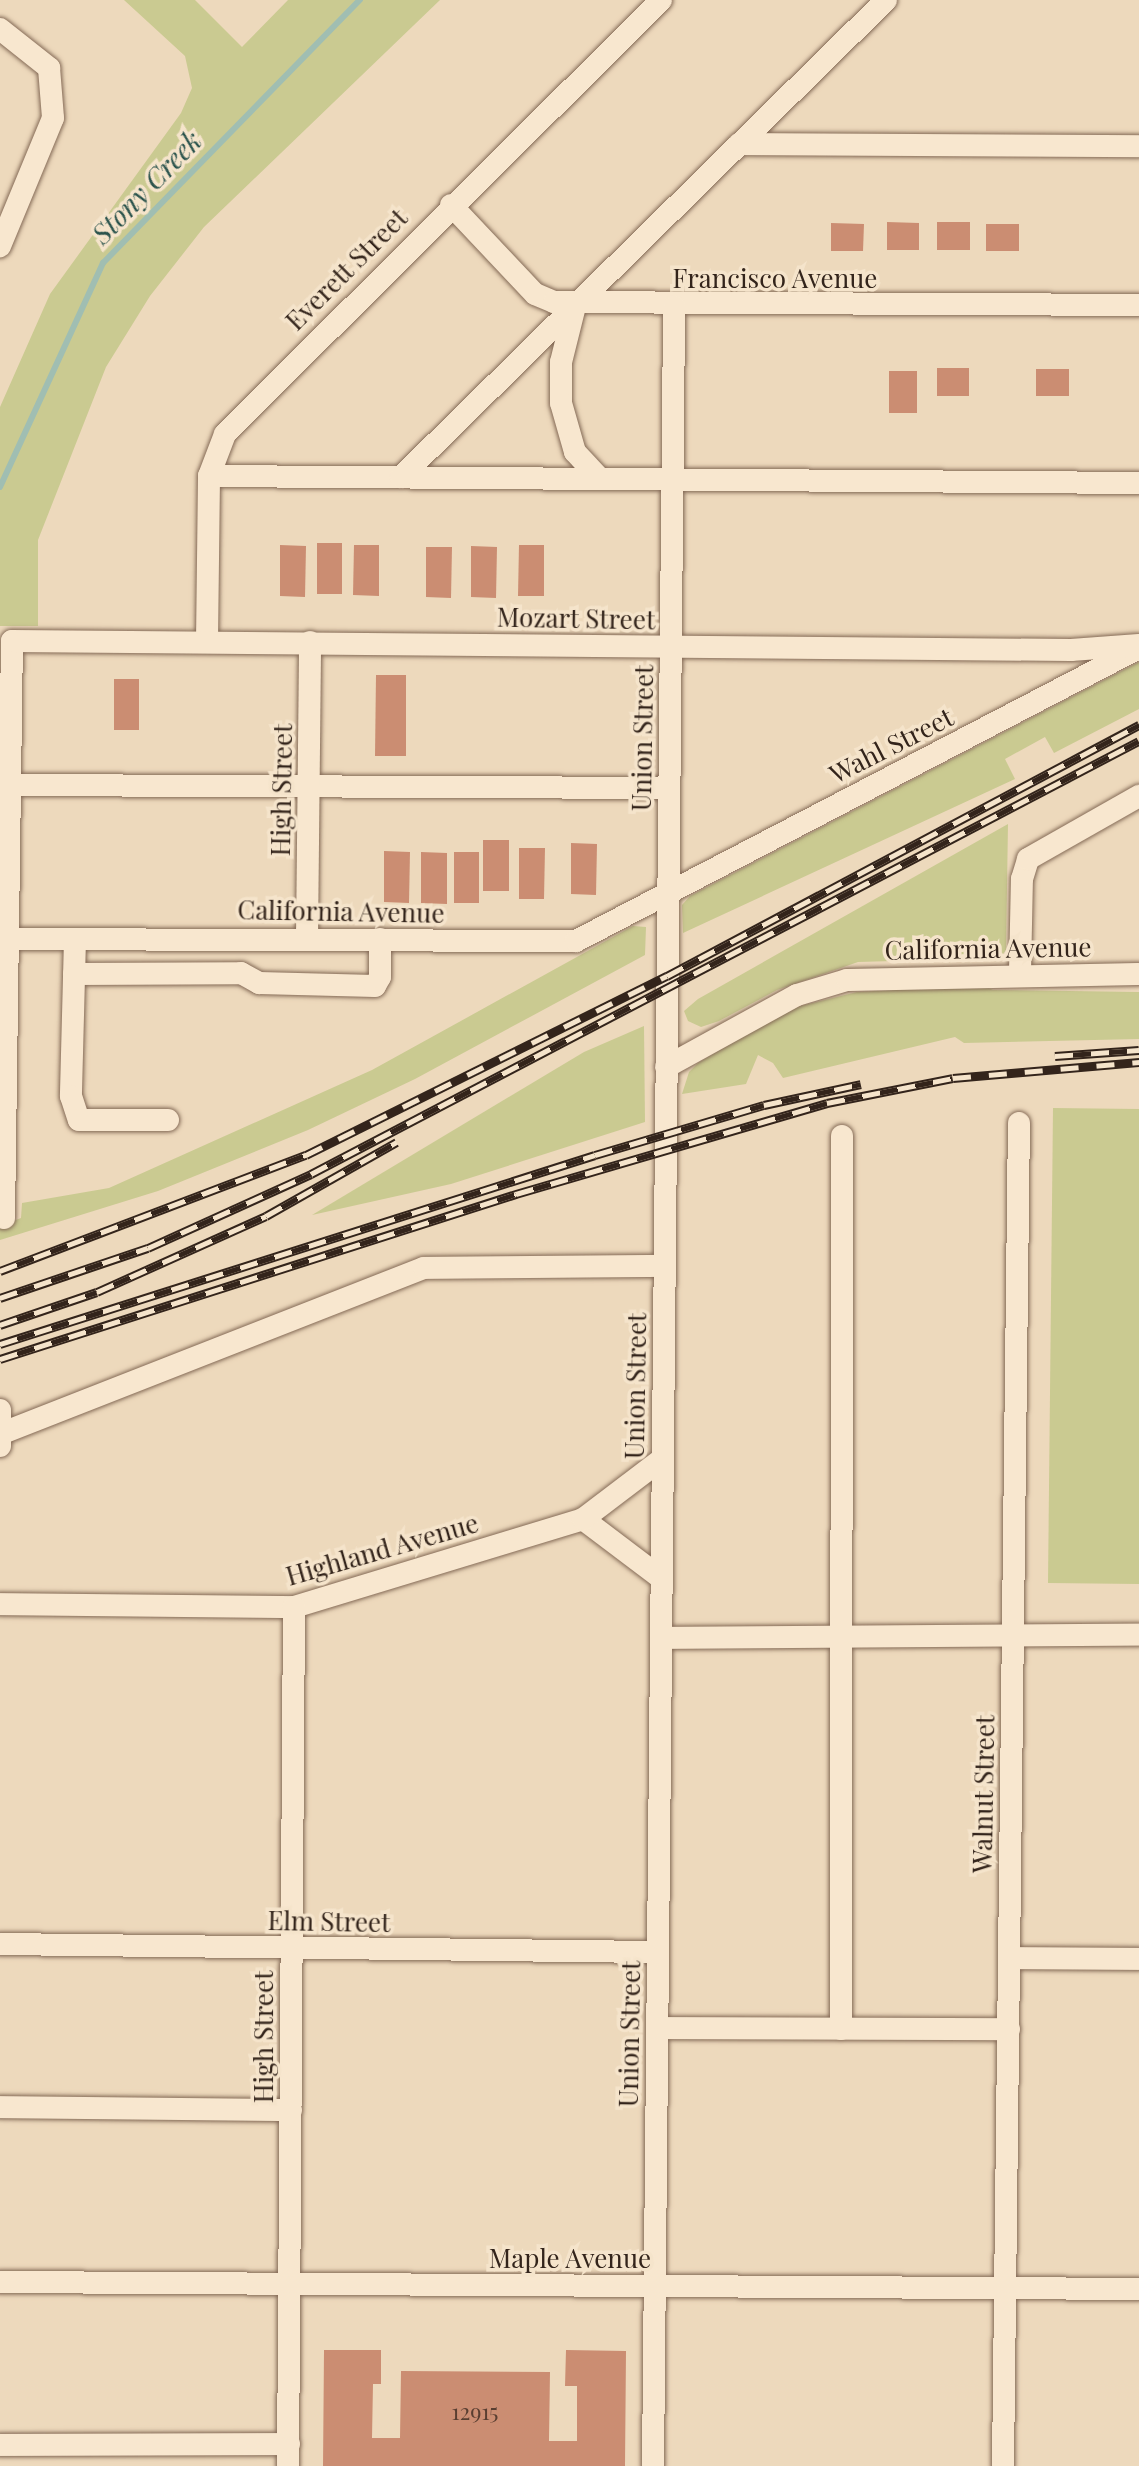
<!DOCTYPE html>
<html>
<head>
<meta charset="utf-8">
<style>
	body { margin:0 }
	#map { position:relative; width:1139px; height:2466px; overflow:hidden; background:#edd9bc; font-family:"Playfair Display",serif }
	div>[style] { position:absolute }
	.green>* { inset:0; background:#caca91 }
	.stream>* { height:6px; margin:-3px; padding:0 3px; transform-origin:3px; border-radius:3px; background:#a0beb2 }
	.building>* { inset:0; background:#cb8d72 }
	.roads { filter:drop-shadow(0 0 2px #846a56) drop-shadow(0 0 2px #846a56) }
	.minor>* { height:22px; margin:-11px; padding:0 11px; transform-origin:11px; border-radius:11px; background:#f8e7cf }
	.rail>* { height:9px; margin-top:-4.5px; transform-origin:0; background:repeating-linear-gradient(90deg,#f5e4cb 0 18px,#33241b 0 36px); box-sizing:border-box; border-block:2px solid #33241b }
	span { translate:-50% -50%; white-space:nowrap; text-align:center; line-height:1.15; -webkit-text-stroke:7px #f5e4cb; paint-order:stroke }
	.number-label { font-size:22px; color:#593e31 }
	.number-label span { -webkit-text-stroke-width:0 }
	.street-label { font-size:26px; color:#33241b }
	.water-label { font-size:28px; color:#2a534c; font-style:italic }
</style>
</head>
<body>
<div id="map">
	<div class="green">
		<i style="clip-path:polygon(124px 0,195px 0,242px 47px,288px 0,440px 0,204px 227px,150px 296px,106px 367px,38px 540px,38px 626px,0 626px,0 407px,50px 294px,181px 113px,192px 88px,185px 56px)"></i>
		<i style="clip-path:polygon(1139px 662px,1139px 709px,1054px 753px,1045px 737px,1005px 759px,1015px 779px,683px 933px,682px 905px,690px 896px)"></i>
		<i style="clip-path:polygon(1008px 824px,1006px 950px,1000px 958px,858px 962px,777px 990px,719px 1021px,701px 1027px,688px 1021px,684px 1011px,698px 999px)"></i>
		<i style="clip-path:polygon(633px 926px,646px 927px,645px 955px,415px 1079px,308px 1130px,158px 1191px,0 1240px,0 1226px,21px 1218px,22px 1203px,109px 1188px,372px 1070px)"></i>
		<i style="clip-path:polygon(982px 985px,993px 990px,1139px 992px,1139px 1039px,964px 1043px,955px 1037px,783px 1078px,773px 1063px,758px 1055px,746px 1084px,682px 1094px,689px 1072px,698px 1063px,788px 1009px,857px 992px)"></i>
		<i style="clip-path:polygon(644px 1026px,645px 1122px,451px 1184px,312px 1215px,584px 1052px)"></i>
		<i style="clip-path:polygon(1053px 1108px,1139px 1109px,1139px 1584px,1048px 1583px)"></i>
	</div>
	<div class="stream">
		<i style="left:0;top:487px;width:247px;rotate:-65.3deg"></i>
		<i style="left:103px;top:263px;width:368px;rotate:-45.7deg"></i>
	</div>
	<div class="building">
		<i style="clip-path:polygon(887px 222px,919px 223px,919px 250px,887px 250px)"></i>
		<i style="clip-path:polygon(937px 222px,970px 222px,970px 250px,937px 250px)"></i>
		<i style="clip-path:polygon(831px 223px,864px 224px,863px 251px,831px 251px)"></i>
		<i style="clip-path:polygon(986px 224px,1019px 224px,1019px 251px,986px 251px)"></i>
		<i style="clip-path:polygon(937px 368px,969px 368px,969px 396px,937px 396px)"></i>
		<i style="clip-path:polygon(1036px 369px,1069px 369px,1069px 396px,1036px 396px)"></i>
		<i style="clip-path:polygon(889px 371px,917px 371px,917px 413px,889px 413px)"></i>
		<i style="clip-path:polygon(317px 543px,342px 543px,342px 594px,317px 594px)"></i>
		<i style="clip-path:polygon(280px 545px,306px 546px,305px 597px,280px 596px)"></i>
		<i style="clip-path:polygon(354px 545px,379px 545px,379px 596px,353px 595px)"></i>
		<i style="clip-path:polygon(519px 545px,544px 545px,544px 596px,518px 596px)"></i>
		<i style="clip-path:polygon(471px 546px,497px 547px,496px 598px,471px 597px)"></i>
		<i style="clip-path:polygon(426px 547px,452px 547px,451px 598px,426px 597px)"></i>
		<i style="clip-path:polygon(376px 675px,406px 675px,406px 756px,375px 756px)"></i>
		<i style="clip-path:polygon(114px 679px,139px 679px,139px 730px,114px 730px)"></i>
		<i style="clip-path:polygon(483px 840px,509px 840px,509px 891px,483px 891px)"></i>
		<i style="clip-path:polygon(571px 843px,597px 844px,596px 895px,571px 894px)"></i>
		<i style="clip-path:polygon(519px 848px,545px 848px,544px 899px,519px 899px)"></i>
		<i style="clip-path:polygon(384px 851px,410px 852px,409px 903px,384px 902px)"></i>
		<i style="clip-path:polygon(421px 852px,447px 853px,447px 904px,421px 903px)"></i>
		<i style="clip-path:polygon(454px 852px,479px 852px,479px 903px,454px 903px)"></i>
		<i style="clip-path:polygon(324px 2350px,381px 2350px,381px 2384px,373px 2384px,372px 2438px,400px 2438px,401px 2371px,550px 2372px,549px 2441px,577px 2441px,577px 2386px,565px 2386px,566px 2350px,626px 2351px,625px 2466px,323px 2466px)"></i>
	</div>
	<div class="roads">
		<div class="minor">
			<i style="left:0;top:29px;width:63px;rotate:38.5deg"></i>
			<i style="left:49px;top:68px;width:50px;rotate:85.4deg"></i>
			<i style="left:53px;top:118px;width:139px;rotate:112.5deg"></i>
			<i style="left:739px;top:144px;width:400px;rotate:0.3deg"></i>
			<i style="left:451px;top:205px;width:122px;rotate:46.7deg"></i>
			<i style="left:535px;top:294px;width:21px;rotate:23deg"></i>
			<i style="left:554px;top:302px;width:585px;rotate:0.29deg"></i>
			<i style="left:575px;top:306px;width:58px;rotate:104deg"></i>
			<i style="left:561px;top:362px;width:41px;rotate:90deg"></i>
			<i style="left:561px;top:403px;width:51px;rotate:74.1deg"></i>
			<i style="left:575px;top:452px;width:37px;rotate:47deg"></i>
			<i style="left:209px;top:476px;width:930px;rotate:0.43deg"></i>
			<i style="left:401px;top:477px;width:680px;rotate:-44.52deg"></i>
			<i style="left:207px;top:641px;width:165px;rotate:-89.3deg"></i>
			<i style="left:209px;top:476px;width:45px;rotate:-69.1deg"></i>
			<i style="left:225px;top:434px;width:615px;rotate:-44.87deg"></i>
			<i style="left:10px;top:785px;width:659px;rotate:0.26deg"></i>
			<i style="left:307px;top:938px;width:296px;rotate:-89.4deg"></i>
			<i style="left:0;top:939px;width:576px;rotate:0.2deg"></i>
			<i style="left:576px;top:941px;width:630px;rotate:-27.5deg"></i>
			<i style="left:75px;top:939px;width:157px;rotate:91.5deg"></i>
			<i style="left:71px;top:1096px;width:25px;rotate:72deg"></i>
			<i style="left:79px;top:1120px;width:89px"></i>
			<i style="left:1020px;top:972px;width:93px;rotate:-88.8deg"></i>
			<i style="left:1022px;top:879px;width:21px;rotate:-73deg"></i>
			<i style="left:1028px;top:859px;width:128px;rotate:-29.6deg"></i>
			<i style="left:74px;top:974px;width:167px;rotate:-0.3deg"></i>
			<i style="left:241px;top:973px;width:21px;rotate:29deg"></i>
			<i style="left:259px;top:983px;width:116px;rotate:1.5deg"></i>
			<i style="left:375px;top:986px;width:10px;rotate:-61deg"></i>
			<i style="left:380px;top:977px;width:38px;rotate:-90deg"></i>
			<i style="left:666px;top:1067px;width:149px;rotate:-28.8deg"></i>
			<i style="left:797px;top:995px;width:52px;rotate:-16.7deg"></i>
			<i style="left:847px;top:980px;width:292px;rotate:-1.2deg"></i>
			<i style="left:4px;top:1218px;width:577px;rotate:-89.21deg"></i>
			<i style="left:12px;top:641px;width:1059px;rotate:0.49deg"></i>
			<i style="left:1071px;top:650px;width:68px;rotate:-4.2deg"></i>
			<i style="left:0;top:1434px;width:455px;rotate:-21.4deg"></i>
			<i style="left:424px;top:1268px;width:241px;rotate:-0.5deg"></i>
			<i style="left:0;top:1446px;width:36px;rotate:-90deg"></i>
			<i style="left:583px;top:1519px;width:98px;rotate:37.1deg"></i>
			<i style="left:0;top:1604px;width:294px;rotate:0.6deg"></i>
			<i style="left:294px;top:1607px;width:302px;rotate:-16.9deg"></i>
			<i style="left:583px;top:1519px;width:99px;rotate:-37.2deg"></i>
			<i style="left:661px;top:1638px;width:478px;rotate:-0.4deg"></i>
			<i style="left:0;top:1944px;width:658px;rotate:0.7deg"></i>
			<i style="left:1009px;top:1958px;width:130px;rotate:0.4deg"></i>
			<i style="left:657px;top:2028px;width:352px;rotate:0.2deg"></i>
			<i style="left:841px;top:2029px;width:893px;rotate:-89.94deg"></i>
			<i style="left:0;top:2107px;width:291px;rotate:0.6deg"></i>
			<i style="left:0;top:2282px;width:1139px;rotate:0.35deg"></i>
			<i style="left:0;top:2445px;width:289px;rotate:-0.2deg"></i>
			<i style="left:288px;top:2466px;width:859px;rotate:-89.6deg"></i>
			<i style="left:653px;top:2466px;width:2160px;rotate:-89.44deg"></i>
			<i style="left:1003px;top:2466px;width:1343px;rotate:-89.32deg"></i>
		</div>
	</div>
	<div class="rail">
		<i style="left:1055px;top:1056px;width:84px;rotate:-4.1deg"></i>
		<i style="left:0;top:1271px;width:327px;rotate:-20.8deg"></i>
		<i style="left:306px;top:1155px;width:403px;rotate:-26.4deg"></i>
		<i style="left:667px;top:976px;width:535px;rotate:-28deg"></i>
		<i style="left:0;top:1298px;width:156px;rotate:-18.7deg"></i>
		<i style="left:148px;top:1248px;width:179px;rotate:-24.4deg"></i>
		<i style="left:311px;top:1174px;width:934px;rotate:-27.61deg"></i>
		<i style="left:0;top:1325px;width:102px;rotate:-18.8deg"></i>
		<i style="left:97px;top:1292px;width:185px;rotate:-24.2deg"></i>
		<i style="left:266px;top:1216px;width:150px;rotate:-29.5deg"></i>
		<i style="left:0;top:1344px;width:624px;rotate:-17.62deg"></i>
		<i style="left:595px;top:1155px;width:176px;rotate:-16.5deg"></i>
		<i style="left:764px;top:1105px;width:99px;rotate:-12.2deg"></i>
		<i style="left:0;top:1359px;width:542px;rotate:-17.73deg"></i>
		<i style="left:516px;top:1194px;width:324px;rotate:-16.3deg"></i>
		<i style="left:827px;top:1103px;width:128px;rotate:-11.2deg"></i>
		<i style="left:953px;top:1078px;width:187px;rotate:-4.9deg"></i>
	</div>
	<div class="number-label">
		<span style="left:475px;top:2412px">12915</span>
	</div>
	<div class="street-label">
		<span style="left:346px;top:269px;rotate:-45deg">Everett Street</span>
		<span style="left:775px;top:278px">Francisco Avenue</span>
		<span style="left:576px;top:618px;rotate:1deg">Mozart Street</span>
		<span style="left:642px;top:738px;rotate:-89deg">Union Street</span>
		<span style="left:891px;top:745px;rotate:-27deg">Wahl Street</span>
		<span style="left:281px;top:790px;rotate:-89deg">High Street</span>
		<span style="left:341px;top:911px;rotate:1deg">California Avenue</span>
		<span style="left:988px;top:948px;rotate:-1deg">California Avenue</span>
		<span style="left:635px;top:1386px;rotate:-89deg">Union Street</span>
		<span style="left:382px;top:1549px;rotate:-16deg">Highland Avenue</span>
		<span style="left:983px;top:1794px;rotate:-89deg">Walnut Street</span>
		<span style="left:329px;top:1921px;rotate:1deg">Elm Street</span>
		<span style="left:629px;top:2034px;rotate:-89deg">Union Street</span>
		<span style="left:263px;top:2037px;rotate:-90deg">High Street</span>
		<span style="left:570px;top:2258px">Maple Avenue</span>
	</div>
	<div class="water-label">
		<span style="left:146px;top:187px;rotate:-46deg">Stony Creek</span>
	</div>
</div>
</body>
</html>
